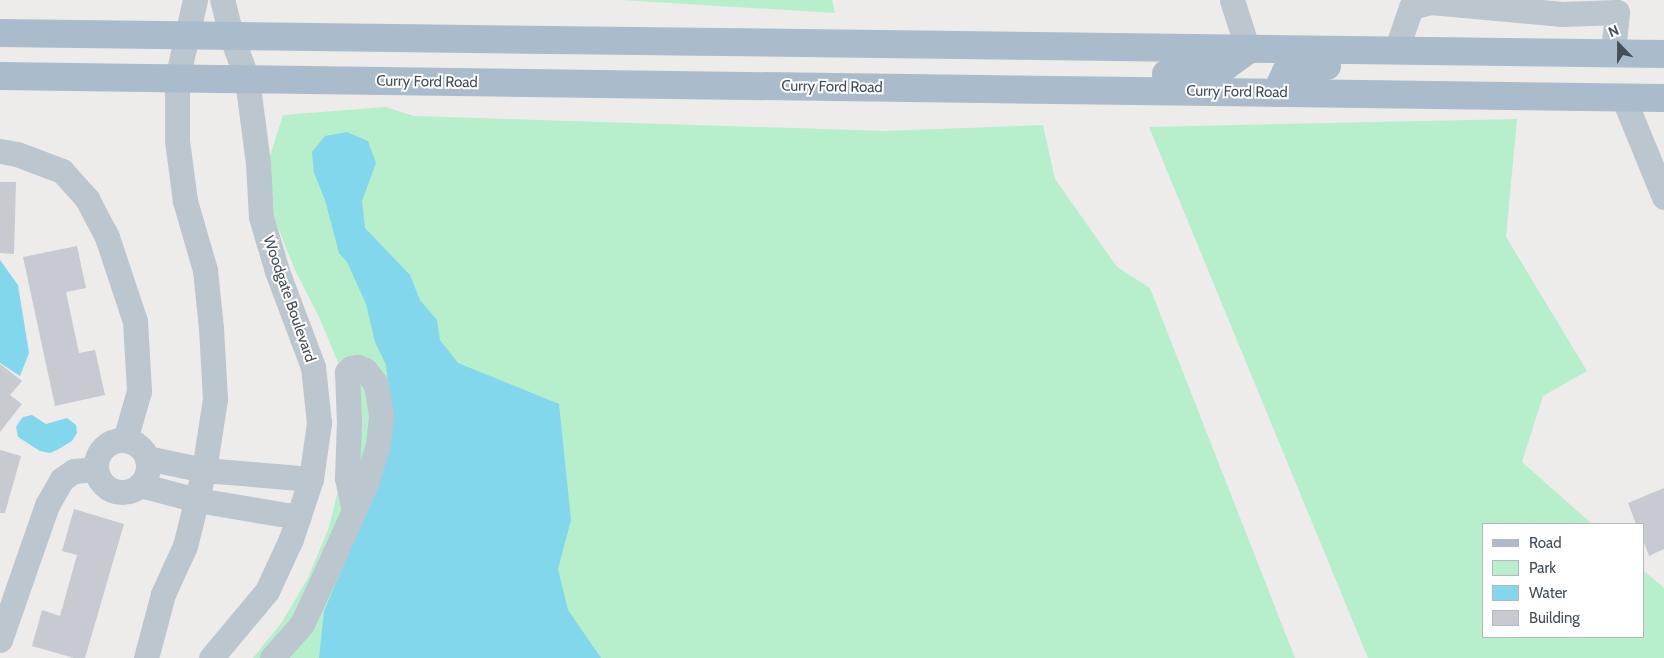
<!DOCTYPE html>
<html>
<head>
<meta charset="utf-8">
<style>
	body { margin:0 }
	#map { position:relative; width:1664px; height:658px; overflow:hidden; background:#eeebeb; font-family:Cabin,sans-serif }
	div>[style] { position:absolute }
	.green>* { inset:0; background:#b7eecc }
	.water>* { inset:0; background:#83d7ec }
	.building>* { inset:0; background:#c8cad1 }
	.minor>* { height:25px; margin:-12.5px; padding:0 12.5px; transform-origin:12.5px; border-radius:12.5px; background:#bcc6ce }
	.minor>.ring { margin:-12.5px; padding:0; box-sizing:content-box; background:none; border:25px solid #bcc6ce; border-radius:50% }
	.major>* { height:28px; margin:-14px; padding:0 14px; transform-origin:14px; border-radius:14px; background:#aabbcb }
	span { translate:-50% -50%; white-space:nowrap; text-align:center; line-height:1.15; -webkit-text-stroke:4px #fff; paint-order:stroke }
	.street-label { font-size:15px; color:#444f59 }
	.legend { position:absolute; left:1482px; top:523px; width:162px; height:115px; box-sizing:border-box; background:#fff; border:1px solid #b4b9bd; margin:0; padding:6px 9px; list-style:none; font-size:15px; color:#444f59 }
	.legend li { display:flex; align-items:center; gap:10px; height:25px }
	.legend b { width:25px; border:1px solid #b4b9bd }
	.north { position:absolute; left:1594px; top:20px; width:50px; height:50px; -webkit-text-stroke:4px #fff; paint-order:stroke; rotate:338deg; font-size:14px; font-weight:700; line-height:20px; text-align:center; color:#444f59 }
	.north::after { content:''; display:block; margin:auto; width:18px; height:22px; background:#444f59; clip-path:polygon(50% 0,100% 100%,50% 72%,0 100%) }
</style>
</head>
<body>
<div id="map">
	<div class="green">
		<i style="clip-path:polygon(622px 0,832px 0,835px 13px)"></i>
		<i style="clip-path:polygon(386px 107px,413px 116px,884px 131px,1043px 125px,1055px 179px,1117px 267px,1150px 288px,1295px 658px,253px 658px,282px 622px,308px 578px,329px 527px,343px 470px,342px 372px,320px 319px,295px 270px,275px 220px,269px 159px,283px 115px)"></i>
		<i style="clip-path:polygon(1517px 119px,1506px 237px,1587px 371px,1543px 396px,1522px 462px,1592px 524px,1483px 524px,1483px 637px,1643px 637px,1643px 570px,1664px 588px,1664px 658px,1368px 658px,1149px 127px)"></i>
	</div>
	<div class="water">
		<i style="clip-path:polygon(347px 132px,368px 141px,376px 163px,362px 201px,365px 228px,410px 275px,420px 300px,437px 320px,440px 340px,458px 363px,559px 404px,571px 520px,558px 569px,568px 610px,601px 658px,319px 658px,324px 611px,383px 472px,391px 413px,386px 365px,375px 342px,366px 304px,347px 262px,339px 253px,325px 200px,314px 173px,312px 152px,325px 136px)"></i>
		<i style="clip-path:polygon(0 260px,18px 285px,29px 353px,20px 376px,0 363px)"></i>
		<i style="clip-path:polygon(32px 415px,46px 424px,67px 418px,76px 425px,77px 433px,72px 441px,57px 450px,50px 453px,40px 451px,18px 437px,16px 427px,19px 422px,23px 417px)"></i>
	</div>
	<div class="building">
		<i style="clip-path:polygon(0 182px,16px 182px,14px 254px,0 253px)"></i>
		<i style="clip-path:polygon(77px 246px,86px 288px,66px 292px,79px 353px,95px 350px,105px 395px,55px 406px,23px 257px)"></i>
		<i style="clip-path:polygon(0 364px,22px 381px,10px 395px,22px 404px,0 432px)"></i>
		<i style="clip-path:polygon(0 450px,21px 456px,5px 513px,0 513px)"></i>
		<i style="clip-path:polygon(1664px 488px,1664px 549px,1649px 556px,1643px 540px,1643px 524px,1636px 524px,1628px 503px)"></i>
		<i style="clip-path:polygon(74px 509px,124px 524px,85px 658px,74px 658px,32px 646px,42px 610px,60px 616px,77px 555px,62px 551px)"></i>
	</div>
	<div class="minor">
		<i style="left:1232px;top:0;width:52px;rotate:72.3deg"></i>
		<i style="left:1396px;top:51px;width:46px;rotate:-71.2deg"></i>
		<i style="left:1411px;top:7px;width:21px;rotate:-14deg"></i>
		<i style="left:1431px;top:2px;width:132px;rotate:5.2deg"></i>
		<i style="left:1562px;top:14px;width:55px;rotate:-2.1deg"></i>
		<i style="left:1617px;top:12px;width:41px;rotate:95.6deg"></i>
		<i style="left:1623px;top:97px;width:108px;rotate:67.7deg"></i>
		<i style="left:0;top:151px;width:17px;rotate:10deg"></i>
		<i style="left:17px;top:154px;width:48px;rotate:20.7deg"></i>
		<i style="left:62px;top:171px;width:38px;rotate:48deg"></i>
		<i style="left:87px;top:199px;width:43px;rotate:62.2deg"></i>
		<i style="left:107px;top:237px;width:89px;rotate:71.6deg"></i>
		<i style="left:135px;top:321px;width:70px;rotate:86.7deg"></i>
		<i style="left:139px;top:391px;width:51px;rotate:105.9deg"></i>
		<i class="ring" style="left:96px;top:440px;width:27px;height:27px"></i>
		<i style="left:147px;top:458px;width:58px;rotate:11.9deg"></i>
		<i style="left:204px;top:470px;width:107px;rotate:4.8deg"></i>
		<i style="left:140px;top:485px;width:59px;rotate:14.7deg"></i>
		<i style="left:197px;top:500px;width:103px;rotate:9.5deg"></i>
		<i style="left:0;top:640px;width:143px;rotate:-70.8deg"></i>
		<i style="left:47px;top:505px;width:30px;rotate:-60deg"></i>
		<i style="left:62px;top:479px;width:14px;rotate:-34deg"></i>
		<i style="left:74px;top:471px;width:21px;rotate:-5deg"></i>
		<i style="left:146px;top:658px;width:66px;rotate:-75.1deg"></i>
		<i style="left:163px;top:594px;width:53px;rotate:-65.4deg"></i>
		<i style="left:185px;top:546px;width:78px;rotate:-76deg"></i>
		<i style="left:204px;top:470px;width:72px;rotate:-81.2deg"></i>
		<i style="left:215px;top:399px;width:71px;rotate:-93.2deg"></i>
		<i style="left:211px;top:328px;width:58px;rotate:-95.9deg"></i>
		<i style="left:205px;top:270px;width:72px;rotate:-106.2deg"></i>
		<i style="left:185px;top:201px;width:62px;rotate:-97.5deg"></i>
		<i style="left:177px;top:140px;width:61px;rotate:-90deg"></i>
		<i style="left:177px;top:79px;width:81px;rotate:-77.2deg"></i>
		<i style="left:211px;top:658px;width:87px;rotate:-50.1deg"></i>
		<i style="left:267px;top:591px;width:57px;rotate:-65.2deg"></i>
		<i style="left:291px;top:539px;width:63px;rotate:-71.6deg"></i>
		<i style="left:311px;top:479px;width:57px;rotate:-81.9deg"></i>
		<i style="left:319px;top:423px;width:56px;rotate:-96.1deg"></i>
		<i style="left:313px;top:367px;width:103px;rotate:-110.6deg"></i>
		<i style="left:277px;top:271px;width:56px;rotate:-106.5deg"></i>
		<i style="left:261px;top:217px;width:54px;rotate:-93.2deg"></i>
		<i style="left:258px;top:163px;width:85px;rotate:-97.5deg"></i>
		<i style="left:247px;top:79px;width:47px;rotate:-110deg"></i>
		<i style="left:231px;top:35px;width:36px;rotate:-104deg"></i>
		<i style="left:272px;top:658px;width:45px;rotate:-48.6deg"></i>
		<i style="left:302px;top:624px;width:62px;rotate:-65.1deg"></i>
		<i style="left:328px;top:568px;width:90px;rotate:-65.7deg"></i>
		<i style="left:365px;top:486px;width:43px;rotate:-72.4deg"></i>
		<i style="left:378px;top:445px;width:30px;rotate:-84deg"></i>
		<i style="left:381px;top:415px;width:31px;rotate:-99deg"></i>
		<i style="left:376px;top:384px;width:18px;rotate:-128deg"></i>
		<i style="left:365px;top:370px;width:8px;rotate:-157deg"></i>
		<i style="left:358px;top:367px;width:7px;rotate:172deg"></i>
		<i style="left:351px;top:368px;width:6px;rotate:135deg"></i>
		<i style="left:347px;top:372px;width:49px;rotate:87.7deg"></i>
		<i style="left:349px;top:421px;width:57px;rotate:92deg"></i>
		<i style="left:347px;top:478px;width:33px;rotate:78deg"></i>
	</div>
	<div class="major">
		<i style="left:0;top:33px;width:1664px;rotate:0.72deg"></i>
		<i style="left:1166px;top:74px;width:31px"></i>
		<i style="left:1197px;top:74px;width:13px;rotate:-13deg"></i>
		<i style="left:1210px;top:71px;width:17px;rotate:-17deg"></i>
		<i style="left:1226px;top:66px;width:27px;rotate:-36deg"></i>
		<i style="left:0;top:76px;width:1664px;rotate:0.76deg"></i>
		<i style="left:1276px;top:93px;width:23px;rotate:-65deg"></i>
		<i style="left:1286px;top:72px;width:13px;rotate:-27deg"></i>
		<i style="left:1298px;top:66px;width:29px"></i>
	</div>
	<div class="street-label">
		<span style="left:427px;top:82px;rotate:1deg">Curry Ford Road</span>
		<span style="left:832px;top:87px;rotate:1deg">Curry Ford Road</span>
		<span style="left:1237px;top:92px;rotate:1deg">Curry Ford Road</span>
		<span style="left:289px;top:299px;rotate:71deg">Woodgate Boulevard</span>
	</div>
	<ul class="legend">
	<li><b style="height:6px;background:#aabbcb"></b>Road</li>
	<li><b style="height:14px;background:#b7eecc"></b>Park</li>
	<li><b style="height:14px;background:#83d7ec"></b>Water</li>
	<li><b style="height:14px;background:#c8cad1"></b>Building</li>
	</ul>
	<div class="north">N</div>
</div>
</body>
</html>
